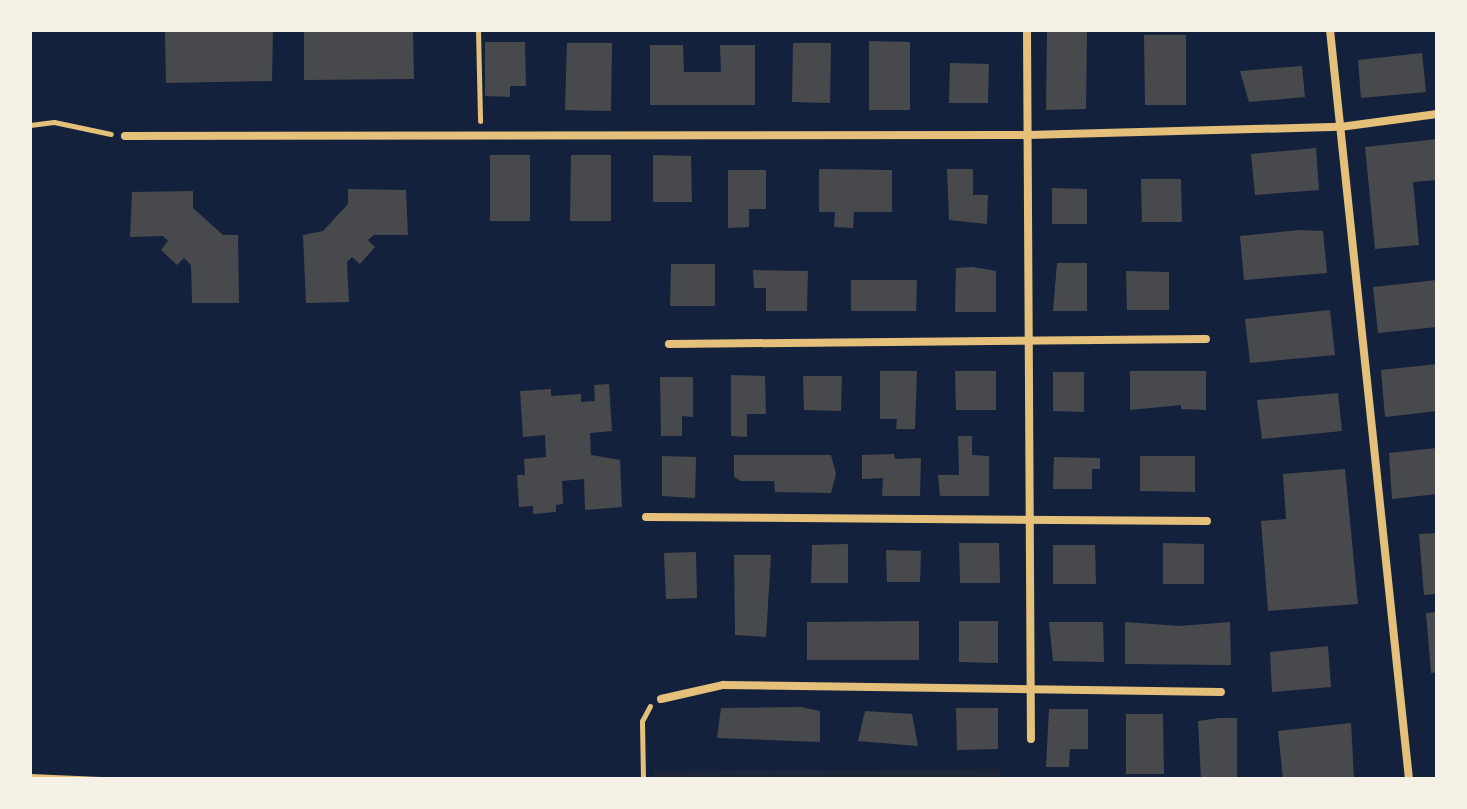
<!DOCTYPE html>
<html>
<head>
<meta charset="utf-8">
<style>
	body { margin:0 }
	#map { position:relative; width:1467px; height:809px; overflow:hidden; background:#14213d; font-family:Helvetica,sans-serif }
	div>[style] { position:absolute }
	.green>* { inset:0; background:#1d2539 }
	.building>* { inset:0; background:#48494c }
	.path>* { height:5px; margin:-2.5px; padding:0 2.5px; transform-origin:2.5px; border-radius:2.5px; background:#e5c07b }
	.minor>* { height:8px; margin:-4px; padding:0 4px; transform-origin:4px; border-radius:4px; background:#e5c07b }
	span { translate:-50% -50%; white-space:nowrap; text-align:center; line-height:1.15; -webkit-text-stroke:7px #f6f1e7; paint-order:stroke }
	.frame { position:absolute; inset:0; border:32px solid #f6f1e7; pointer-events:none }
</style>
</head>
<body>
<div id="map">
	<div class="green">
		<i style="clip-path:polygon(1000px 769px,1000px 779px,654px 779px,654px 771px)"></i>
	</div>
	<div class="building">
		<i style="clip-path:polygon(165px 30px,273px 30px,272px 81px,166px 83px)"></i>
		<i style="clip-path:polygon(304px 30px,413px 30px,414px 79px,304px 80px)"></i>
		<i style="clip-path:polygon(1047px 30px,1087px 30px,1086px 109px,1046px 110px)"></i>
		<i style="clip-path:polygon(1144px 35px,1186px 35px,1186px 105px,1145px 105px)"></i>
		<i style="clip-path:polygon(869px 41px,910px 42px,910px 110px,869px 110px)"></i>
		<i style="clip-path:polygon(485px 42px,525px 42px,526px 86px,510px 86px,510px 97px,485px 96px)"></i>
		<i style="clip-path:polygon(567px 43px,612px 43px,611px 111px,565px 110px)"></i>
		<i style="clip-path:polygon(793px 43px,831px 43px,830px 103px,792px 102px)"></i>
		<i style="clip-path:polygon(650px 45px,683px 45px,684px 72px,721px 72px,720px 45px,755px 45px,755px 105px,650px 105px)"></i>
		<i style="clip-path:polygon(1422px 53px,1426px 92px,1361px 98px,1358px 60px)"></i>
		<i style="clip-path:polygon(950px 63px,989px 64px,988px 103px,949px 103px)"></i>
		<i style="clip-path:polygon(1302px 66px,1305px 97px,1249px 102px,1240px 71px)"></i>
		<i style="clip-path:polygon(1437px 139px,1437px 180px,1413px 182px,1419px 245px,1375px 249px,1365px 147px)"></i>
		<i style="clip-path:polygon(1316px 148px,1319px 190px,1255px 195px,1251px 154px)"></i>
		<i style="clip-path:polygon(490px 155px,530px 155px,530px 221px,490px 221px)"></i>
		<i style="clip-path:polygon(571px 155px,611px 155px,611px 221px,570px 221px)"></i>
		<i style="clip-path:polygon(653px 155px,691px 156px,692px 202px,653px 202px)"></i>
		<i style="clip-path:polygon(819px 169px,892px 170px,892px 212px,854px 212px,853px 228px,834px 227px,835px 212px,819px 212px)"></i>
		<i style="clip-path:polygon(947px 169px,973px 169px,973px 195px,988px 195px,987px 224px,949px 220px)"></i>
		<i style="clip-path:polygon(728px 170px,766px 170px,766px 209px,749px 209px,749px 227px,728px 228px)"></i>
		<i style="clip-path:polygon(1141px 179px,1181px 179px,1182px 222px,1142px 222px)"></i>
		<i style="clip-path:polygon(1052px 188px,1087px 189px,1087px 224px,1052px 224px)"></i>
		<i style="clip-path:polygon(348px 189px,406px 190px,408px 235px,374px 235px,368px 240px,375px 247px,360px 264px,352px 257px,347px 262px,349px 302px,306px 303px,303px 235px,323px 231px,348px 204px)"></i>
		<i style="clip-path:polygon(193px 191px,193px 208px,223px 235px,238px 235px,239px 303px,192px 303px,191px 265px,184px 258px,177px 265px,161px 250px,168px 241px,163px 236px,130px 237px,132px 192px)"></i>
		<i style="clip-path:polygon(1299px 230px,1323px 231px,1327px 273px,1244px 280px,1240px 236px)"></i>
		<i style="clip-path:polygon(1057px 263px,1087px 263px,1087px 311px,1053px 311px)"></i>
		<i style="clip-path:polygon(671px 264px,715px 264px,715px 306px,670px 306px)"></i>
		<i style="clip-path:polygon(973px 267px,996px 271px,996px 312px,955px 312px,956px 268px)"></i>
		<i style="clip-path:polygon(753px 270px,808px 271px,807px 311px,766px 311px,766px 288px,754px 288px)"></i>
		<i style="clip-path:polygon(1126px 271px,1169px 272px,1169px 310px,1127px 310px)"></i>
		<i style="clip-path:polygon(851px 280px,917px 280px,916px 311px,851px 311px)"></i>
		<i style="clip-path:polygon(1437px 280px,1437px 327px,1378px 333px,1373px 287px)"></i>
		<i style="clip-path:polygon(1330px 310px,1335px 355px,1250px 363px,1245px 319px)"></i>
		<i style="clip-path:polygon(1437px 364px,1437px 411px,1385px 417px,1381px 370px)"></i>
		<i style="clip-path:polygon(880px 371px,917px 371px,915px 429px,896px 429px,897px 419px,880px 419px)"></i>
		<i style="clip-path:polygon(955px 371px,996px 371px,996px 410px,956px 410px)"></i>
		<i style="clip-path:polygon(1130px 371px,1206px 371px,1206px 410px,1181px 409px,1181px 405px,1130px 410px)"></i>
		<i style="clip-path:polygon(1053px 372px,1084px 372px,1084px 412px,1053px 411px)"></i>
		<i style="clip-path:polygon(731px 375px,765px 376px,766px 414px,747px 414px,747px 437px,731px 436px)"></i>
		<i style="clip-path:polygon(803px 376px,842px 376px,841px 411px,804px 410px)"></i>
		<i style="clip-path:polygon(660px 377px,693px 377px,693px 417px,682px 416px,682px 436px,661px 436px)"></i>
		<i style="clip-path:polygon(609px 384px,612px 431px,590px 433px,591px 455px,620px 460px,622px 507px,585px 510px,584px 479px,562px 481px,563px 504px,556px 505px,556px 512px,533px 514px,533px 506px,519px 507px,517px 475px,525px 475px,524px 459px,546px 457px,545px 435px,523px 437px,520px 391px,551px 389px,551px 396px,581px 394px,581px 402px,595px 401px,594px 385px)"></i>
		<i style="clip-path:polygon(1338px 393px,1342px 431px,1262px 439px,1257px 400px)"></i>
		<i style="clip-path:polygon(958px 436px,972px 436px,972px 455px,989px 456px,989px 496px,940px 496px,938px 475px,959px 475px)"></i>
		<i style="clip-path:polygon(1437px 448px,1437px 494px,1392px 499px,1389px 453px)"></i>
		<i style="clip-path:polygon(894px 454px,895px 459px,921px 458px,920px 496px,882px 496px,883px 478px,862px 479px,862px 455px)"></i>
		<i style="clip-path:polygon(734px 455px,831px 455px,836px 474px,831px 493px,775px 492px,774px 481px,741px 481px,734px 477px)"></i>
		<i style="clip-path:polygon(662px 456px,696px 457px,695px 498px,662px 496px)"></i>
		<i style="clip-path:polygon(1140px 456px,1195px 456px,1195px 492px,1140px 491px)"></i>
		<i style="clip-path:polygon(1054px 457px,1100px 458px,1100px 469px,1092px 469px,1092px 489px,1053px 489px)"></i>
		<i style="clip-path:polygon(1345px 469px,1358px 604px,1268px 611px,1261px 521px,1286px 519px,1283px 474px)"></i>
		<i style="clip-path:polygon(1437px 533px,1437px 594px,1424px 595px,1419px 534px)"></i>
		<i style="clip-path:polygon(959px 543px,999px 543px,1000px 583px,960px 583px)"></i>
		<i style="clip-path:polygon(1163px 543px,1204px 544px,1204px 584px,1163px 584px)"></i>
		<i style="clip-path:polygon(848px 544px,848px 583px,811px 583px,812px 545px)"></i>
		<i style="clip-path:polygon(1053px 545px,1095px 545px,1096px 584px,1053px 584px)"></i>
		<i style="clip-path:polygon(886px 550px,921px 551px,920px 582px,887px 582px)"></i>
		<i style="clip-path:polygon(696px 552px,697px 598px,666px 599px,664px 553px)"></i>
		<i style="clip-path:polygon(734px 555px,771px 555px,766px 637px,735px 635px)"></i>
		<i style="clip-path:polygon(1437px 612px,1437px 672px,1431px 673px,1426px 613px)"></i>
		<i style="clip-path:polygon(919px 621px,919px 660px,807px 660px,807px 622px)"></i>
		<i style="clip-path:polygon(959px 621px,998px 621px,998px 663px,959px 662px)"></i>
		<i style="clip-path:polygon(1049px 622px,1103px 622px,1104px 662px,1053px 661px)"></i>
		<i style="clip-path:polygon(1125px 622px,1179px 626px,1230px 622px,1231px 665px,1125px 664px)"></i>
		<i style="clip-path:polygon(1328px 646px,1331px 687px,1272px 692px,1270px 652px)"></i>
		<i style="clip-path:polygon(801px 707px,820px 711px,820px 742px,717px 738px,721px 708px)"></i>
		<i style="clip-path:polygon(956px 708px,998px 708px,998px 749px,957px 750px)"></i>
		<i style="clip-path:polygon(1049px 709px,1088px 709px,1088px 749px,1070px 749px,1069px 767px,1046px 767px)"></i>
		<i style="clip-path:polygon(865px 711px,912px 714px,918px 746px,858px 741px)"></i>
		<i style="clip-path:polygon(1126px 714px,1163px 714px,1164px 774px,1126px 774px)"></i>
		<i style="clip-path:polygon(1219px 718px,1237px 718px,1237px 779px,1201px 779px,1198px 721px)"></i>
		<i style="clip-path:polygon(1351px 723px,1354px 779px,1283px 779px,1278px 731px)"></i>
	</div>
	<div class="path">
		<i style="left:478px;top:30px;width:91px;rotate:88.7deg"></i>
		<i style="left:30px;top:125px;width:24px;rotate:-7deg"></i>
		<i style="left:54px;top:122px;width:58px;rotate:11.9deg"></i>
		<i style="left:30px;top:776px;width:70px;rotate:2.5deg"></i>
		<i style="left:643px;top:779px;width:58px;rotate:-91deg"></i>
		<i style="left:642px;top:721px;width:17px;rotate:-62deg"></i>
	</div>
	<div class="minor">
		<i style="left:1027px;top:30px;width:709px;rotate:89.68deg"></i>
		<i style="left:1330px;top:30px;width:753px;rotate:83.98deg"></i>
		<i style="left:125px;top:136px;width:902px;rotate:-0.06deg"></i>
		<i style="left:1027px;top:135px;width:313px;rotate:-1.5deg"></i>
		<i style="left:1340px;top:127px;width:98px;rotate:-7.6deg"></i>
		<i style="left:669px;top:344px;width:537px;rotate:-0.53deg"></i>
		<i style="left:646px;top:517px;width:561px;rotate:0.41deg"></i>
		<i style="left:661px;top:699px;width:64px;rotate:-12.7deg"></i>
		<i style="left:723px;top:685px;width:498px;rotate:0.8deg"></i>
	</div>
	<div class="frame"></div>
</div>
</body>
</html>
